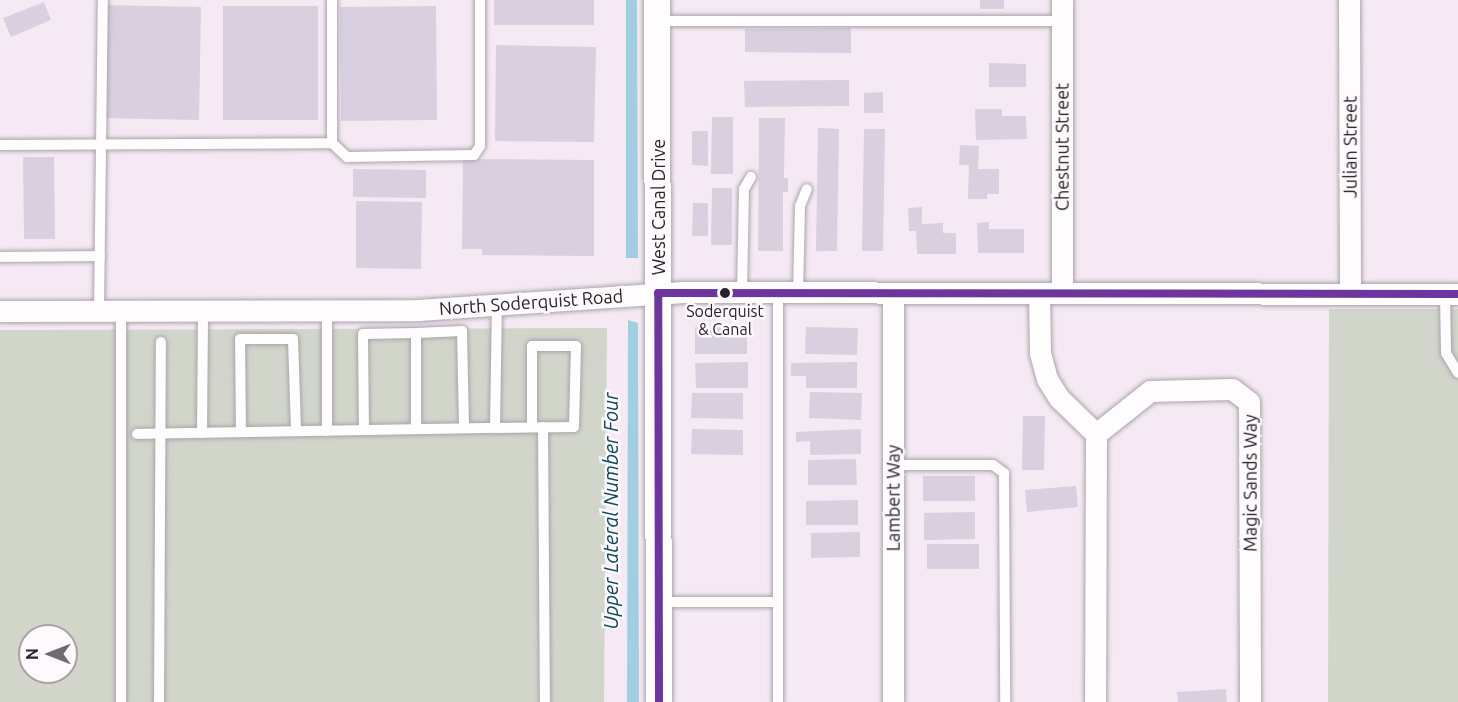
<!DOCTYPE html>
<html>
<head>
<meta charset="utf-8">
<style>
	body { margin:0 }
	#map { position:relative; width:1458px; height:702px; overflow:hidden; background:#f5eaf4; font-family:Ubuntu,sans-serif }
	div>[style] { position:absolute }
	.green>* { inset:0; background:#d2d6ca }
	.water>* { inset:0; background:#a2cee1 }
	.building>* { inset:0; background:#d8d0df }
	.roads { filter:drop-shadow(0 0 2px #aba4ab) drop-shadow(0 0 2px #aba4ab) }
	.service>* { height:10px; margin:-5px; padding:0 5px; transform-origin:5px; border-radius:5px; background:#fefcfd }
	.minor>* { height:21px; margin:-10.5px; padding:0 10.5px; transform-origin:10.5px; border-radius:10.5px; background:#fefcfd }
	.tertiary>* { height:26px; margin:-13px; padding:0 13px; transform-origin:13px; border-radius:13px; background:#fefcfd }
	.bus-1>* { height:8px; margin:-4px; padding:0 4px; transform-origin:4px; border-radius:4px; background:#6c369d }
	.dots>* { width:16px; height:16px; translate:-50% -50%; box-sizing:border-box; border:3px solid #fdf9fc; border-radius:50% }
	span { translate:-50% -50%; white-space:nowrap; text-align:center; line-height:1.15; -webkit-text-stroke:5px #fdf9fc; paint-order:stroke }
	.bus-label { font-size:16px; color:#2a2329 }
	.street-label { font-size:18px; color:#2a2329 }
	.water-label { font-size:20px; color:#0b4758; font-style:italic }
	.north { position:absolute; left:18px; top:624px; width:60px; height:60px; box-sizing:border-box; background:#fdf9fc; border:2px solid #a9a3a8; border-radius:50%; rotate:270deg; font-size:16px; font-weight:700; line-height:24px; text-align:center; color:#2a2329 }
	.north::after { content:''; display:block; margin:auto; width:21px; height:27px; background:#716970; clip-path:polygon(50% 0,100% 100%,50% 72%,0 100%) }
</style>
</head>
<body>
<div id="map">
	<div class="green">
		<i style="clip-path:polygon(1329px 309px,1458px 309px,1458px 702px,1328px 702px)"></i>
		<i style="clip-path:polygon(evenodd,607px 328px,604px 702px,0 702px,0 330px,607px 328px,30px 636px,66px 636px,66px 672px,30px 672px,30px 636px)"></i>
	</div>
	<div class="water">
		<i style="clip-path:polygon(626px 0,637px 0,638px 258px,626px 258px)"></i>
		<i style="clip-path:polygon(628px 320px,638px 323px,639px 702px,627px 702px)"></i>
	</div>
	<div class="building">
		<i style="clip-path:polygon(494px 0,594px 0,594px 25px,494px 25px)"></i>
		<i style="clip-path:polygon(980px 0,1004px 0,1004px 9px,980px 9px)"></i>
		<i style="clip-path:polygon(44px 2px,51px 20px,11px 37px,3px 18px)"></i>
		<i style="clip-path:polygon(105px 5px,201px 7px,199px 120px,103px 118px)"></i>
		<i style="clip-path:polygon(223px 6px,318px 6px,318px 120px,223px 120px)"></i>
		<i style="clip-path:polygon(436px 6px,437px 120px,341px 121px,340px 7px)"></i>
		<i style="clip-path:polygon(851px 28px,851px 53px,745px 52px,745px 29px)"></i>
		<i style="clip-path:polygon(496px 45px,596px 47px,594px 142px,495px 141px)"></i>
		<i style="clip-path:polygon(989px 63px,1026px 64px,1026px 87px,989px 87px)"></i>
		<i style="clip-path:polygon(849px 80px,849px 106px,745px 107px,744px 81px)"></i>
		<i style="clip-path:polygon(883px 92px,883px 113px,864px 113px,864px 93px)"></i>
		<i style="clip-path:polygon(975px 109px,1002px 109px,1002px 116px,1026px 116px,1027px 139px,976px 140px)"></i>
		<i style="clip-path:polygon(712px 117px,733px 117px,733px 174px,711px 174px)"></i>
		<i style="clip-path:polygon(759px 118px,785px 118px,784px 178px,788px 178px,788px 192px,783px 192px,783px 251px,758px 251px)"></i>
		<i style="clip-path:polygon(818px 128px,839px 129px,837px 251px,816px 251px)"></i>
		<i style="clip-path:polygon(864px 129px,885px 129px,883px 251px,862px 251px)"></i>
		<i style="clip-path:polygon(692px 131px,708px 131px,708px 166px,692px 165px)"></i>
		<i style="clip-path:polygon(960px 145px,979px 146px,978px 169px,999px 169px,999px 194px,987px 194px,987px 199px,968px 199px,969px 165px,959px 165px)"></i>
		<i style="clip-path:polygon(23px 157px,54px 157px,55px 239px,24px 239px)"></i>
		<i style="clip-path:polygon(463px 159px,594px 160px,594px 256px,482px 255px,482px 249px,462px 249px)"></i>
		<i style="clip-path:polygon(353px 169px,426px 170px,426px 198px,353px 197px)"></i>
		<i style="clip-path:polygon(712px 188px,732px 188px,732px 245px,711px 245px)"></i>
		<i style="clip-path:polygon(356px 201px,422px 202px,421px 269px,356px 268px)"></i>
		<i style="clip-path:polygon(693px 203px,708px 203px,708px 236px,692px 236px)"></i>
		<i style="clip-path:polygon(922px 207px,922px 224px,943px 223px,943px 233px,956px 233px,956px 254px,917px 254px,916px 231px,909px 231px,908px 208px)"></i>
		<i style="clip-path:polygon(989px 222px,989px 229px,1024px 229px,1024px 253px,978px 253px,977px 223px)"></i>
		<i style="clip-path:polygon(695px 327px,747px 328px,747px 354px,695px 354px)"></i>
		<i style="clip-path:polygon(806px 327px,858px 328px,857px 355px,805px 354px)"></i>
		<i style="clip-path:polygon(748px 362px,748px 388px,696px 388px,695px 363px)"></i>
		<i style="clip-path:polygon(857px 362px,857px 388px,806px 388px,806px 376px,791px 376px,791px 363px)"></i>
		<i style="clip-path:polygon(810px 392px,862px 393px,861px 420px,809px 418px)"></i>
		<i style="clip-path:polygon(692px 393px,743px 393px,743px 419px,691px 418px)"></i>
		<i style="clip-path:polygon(1023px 416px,1045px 416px,1044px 470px,1022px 470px)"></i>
		<i style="clip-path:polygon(692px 429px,743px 430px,743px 455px,691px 454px)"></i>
		<i style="clip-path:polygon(861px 429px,861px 454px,810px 455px,810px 441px,796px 442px,796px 432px)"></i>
		<i style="clip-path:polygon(856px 459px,857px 485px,808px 485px,808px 460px)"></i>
		<i style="clip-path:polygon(923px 476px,975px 476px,975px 501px,923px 501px)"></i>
		<i style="clip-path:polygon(1076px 486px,1078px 507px,1027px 512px,1025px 490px)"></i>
		<i style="clip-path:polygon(858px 500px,858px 525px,806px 525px,806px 501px)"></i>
		<i style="clip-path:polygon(975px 512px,975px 539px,924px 540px,924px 513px)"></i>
		<i style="clip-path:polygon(860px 532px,860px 557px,811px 558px,811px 533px)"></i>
		<i style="clip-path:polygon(927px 544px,979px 544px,979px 569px,927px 569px)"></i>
		<i style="clip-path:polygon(1226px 689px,1227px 702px,1178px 702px,1177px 692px)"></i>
	</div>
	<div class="roads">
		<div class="service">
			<i style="left:658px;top:21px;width:404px"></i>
			<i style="left:332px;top:143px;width:21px;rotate:43deg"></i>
			<i style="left:347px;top:157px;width:127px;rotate:-0.9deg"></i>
			<i style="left:474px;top:155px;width:11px;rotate:-56deg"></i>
			<i style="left:480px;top:146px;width:146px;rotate:-90deg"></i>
			<i style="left:0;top:145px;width:332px;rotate:-0.3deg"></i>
			<i style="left:332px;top:143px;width:143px;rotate:-90deg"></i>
			<i style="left:0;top:257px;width:100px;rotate:-0.6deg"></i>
			<i style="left:742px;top:293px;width:104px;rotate:-88.9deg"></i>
			<i style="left:744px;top:189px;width:14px;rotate:-60deg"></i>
			<i style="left:778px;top:294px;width:408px;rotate:90deg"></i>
			<i style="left:798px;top:294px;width:88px;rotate:-88.7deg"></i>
			<i style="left:800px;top:206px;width:18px;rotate:-68deg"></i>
			<i style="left:1445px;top:294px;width:59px;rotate:89deg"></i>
			<i style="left:1446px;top:353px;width:23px;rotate:59deg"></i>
			<i style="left:327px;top:310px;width:121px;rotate:90deg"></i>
			<i style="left:99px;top:311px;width:311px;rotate:-89.3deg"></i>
			<i style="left:121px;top:311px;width:391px;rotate:90deg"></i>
			<i style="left:416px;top:333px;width:46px;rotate:-2.5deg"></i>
			<i style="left:462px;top:331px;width:97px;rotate:88.8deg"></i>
			<i style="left:543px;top:427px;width:275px;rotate:89.6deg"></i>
			<i style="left:495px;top:428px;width:79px;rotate:-0.7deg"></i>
			<i style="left:574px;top:427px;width:81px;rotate:-88.6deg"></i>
			<i style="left:576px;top:346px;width:44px;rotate:180deg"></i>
			<i style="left:532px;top:346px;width:81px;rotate:90deg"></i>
			<i style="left:364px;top:430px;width:96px;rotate:-90.6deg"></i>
			<i style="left:363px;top:334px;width:53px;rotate:-1.1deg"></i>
			<i style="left:416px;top:333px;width:96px;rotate:90deg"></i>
			<i style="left:241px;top:432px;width:93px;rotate:-90.6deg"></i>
			<i style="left:240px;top:339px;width:53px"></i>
			<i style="left:293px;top:339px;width:92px;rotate:88.1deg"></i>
			<i style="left:202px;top:433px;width:123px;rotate:-89.5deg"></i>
			<i style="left:137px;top:434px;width:358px;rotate:-1deg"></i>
			<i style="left:495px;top:428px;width:123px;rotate:-89.1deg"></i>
			<i style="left:893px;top:465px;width:100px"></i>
			<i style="left:993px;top:465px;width:14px;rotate:36deg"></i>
			<i style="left:1004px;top:473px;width:229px;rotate:89.7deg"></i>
			<i style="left:659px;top:602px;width:119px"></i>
			<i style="left:159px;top:702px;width:360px;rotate:-89.7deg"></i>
		</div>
		<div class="minor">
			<i style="left:1349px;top:0;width:293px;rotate:89.8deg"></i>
			<i style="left:1062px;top:293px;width:293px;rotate:-90deg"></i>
			<i style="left:893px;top:294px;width:408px;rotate:90deg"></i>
			<i style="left:1039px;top:294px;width:59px;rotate:89deg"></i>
			<i style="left:1040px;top:353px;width:27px;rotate:75deg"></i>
			<i style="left:1047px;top:379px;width:22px;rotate:58deg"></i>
			<i style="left:1059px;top:398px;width:52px;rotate:44.2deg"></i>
			<i style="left:1096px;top:434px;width:268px;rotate:90.2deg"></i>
			<i style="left:0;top:311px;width:418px;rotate:-0.1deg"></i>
			<i style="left:418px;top:310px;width:266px;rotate:-3.9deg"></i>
			<i style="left:683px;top:292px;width:775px;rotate:0.15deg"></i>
			<i style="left:1096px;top:434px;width:69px;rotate:-38.5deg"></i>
			<i style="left:1150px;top:391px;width:82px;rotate:-1.4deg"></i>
			<i style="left:1232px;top:389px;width:21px;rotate:37deg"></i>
			<i style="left:1249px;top:402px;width:300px;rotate:89.8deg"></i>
		</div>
		<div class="tertiary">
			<i style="left:657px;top:0;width:702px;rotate:89.84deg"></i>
		</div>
	</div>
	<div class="bus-1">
		<i style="left:659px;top:702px;width:409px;rotate:-90.1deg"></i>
		<i style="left:658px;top:293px;width:800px;rotate:0.07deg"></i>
	</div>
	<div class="dots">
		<i style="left:725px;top:293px;background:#2a2329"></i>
	</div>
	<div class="bus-label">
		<span style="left:725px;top:320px">Soderquist<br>&amp; Canal</span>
	</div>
	<div class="street-label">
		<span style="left:1062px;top:147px;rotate:-90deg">Chestnut Street</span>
		<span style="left:1350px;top:147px;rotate:-90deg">Julian Street</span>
		<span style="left:658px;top:207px;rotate:-90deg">West Canal Drive</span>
		<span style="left:531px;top:302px;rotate:-4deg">North Soderquist Road</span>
		<span style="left:1250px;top:483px;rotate:-90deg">Magic Sands Way</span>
		<span style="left:893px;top:498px;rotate:-90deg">Lambert Way</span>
	</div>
	<div class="water-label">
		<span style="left:610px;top:511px;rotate:-90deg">Upper Lateral Number Four</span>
	</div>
	<div class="north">N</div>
</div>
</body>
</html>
